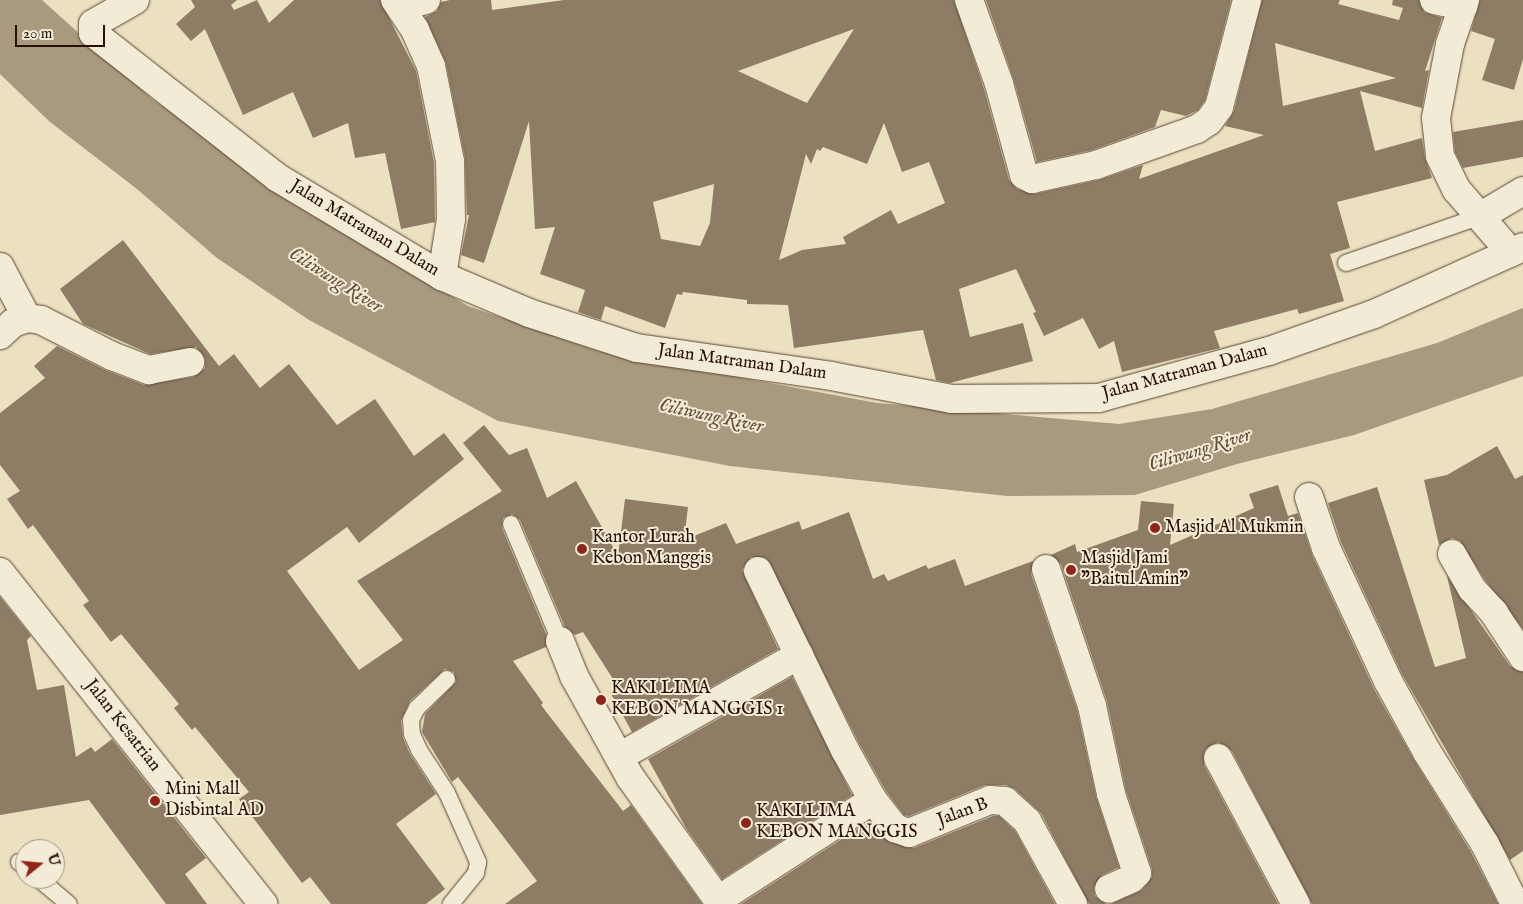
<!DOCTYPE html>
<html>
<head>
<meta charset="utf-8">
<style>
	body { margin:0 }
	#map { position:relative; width:1523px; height:904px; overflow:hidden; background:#ebe0bf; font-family:"IM FELL English",serif }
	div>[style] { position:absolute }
	.water>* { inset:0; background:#a9997f }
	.building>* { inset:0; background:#8e7c65 }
	.roads { filter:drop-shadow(0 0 1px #5a4432) drop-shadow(0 0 1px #5a4432) }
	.service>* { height:16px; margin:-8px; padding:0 8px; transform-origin:8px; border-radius:8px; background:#f2ebd5 }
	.minor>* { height:28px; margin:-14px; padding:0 14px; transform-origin:14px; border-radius:14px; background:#f2ebd5 }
	.dots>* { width:14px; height:14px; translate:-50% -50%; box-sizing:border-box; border:2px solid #f2ebd5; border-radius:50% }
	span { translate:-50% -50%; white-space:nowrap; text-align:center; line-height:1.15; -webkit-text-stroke:4px #f2ebd5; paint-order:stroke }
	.street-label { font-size:18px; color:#2a1003 }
	.poi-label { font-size:18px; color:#2a1003 }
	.left { translate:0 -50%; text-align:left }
	.water-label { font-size:19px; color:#634e3b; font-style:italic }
	.north { position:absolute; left:15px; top:839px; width:50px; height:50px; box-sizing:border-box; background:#f2ebd5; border:1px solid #a29381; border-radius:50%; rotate:73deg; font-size:14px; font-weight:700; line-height:20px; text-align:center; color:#2a1003 }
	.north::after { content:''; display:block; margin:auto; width:18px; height:22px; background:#8f2418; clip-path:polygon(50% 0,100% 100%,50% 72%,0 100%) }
	.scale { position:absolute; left:15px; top:25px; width:90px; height:22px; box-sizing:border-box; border:2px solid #2a1003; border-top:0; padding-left:6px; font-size:15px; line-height:18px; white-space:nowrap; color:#2a1003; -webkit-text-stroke:4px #f2ebd5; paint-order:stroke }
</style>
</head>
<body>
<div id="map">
	<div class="water">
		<i style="clip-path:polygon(0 0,42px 0,152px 99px,355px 239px,468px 306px,598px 351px,877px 403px,1119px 424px,1212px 409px,1437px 343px,1523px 308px,1523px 376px,1354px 435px,1237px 464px,1135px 495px,1007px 496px,730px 466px,498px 421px,309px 320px,217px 258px,137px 189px,50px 122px,0 74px)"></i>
	</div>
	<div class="building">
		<i style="clip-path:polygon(191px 0,237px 0,231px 5px,234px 10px,257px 0,269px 23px,294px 0,380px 0,416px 71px,434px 163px,435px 222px,401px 229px,385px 153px,355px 158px,348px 123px,313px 138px,293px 92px,243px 115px,205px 29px,191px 41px,176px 24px,195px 7px)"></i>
		<i style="clip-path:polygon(evenodd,450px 0,491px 0,492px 10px,564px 0,954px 0,984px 89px,1009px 180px,1017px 189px,1035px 194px,1099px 180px,1143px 165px,1139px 179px,1264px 135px,1225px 126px,1234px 111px,1262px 0,1340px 0,1338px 4px,1399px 20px,1403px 8px,1392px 5px,1393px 0,1419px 0,1424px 12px,1442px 18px,1425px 71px,1429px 70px,1422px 108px,1360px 91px,1375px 151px,1422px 138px,1425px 158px,1432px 178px,1337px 202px,1350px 248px,1330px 254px,1344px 301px,1299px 314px,1297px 309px,1214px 331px,1220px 348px,1122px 372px,1114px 341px,1099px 349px,1083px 318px,1044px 336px,1033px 313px,1036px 312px,1016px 269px,959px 289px,970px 337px,1023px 323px,1033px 361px,950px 383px,936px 380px,923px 330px,794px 348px,788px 305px,747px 304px,747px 300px,683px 292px,682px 295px,677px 294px,665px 328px,605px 306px,601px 320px,578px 312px,585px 290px,540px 274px,555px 227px,535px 229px,529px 121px,484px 263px,461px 255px,469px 215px,467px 215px,465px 158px,446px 63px,425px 17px,437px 11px,441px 2px,450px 0,854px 29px,807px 103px,738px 71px,854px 29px,450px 0,1275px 43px,1396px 78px,1283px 106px,1275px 43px,450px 0,884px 123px,902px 172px,929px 162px,945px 203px,898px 224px,891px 210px,843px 237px,846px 244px,802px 250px,779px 260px,806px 154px,811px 164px,817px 149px,820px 151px,823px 147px,867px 164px,884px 123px,450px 0,714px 184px,710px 223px,700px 246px,661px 239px,653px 202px,714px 184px)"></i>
		<i style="clip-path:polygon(986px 0,1231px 0,1205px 100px,1198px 110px,1186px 116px,1161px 110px,1155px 127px,1092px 150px,1037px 162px,1014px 80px)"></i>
		<i style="clip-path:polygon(1480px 0,1523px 0,1523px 59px,1514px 90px,1482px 80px,1495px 39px,1471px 31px)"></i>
		<i style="clip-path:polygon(1523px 120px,1523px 157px,1463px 168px,1455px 152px,1453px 132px)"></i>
		<i style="clip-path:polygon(123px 240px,219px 366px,234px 354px,260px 388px,289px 364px,337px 425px,375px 399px,414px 456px,444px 433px,464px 459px,359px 543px,347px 527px,287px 571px,359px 670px,403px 640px,357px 581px,502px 491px,463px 443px,484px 425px,509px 455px,527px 448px,547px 498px,576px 481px,618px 556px,625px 499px,688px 507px,684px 540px,726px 523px,736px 544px,799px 521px,802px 530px,849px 512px,873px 579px,884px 574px,888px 581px,926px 565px,928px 569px,955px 559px,965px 586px,1033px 561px,1031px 574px,1077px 710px,1096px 797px,1119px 867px,1102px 875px,1094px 887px,1095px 896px,1106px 904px,1089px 904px,1041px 813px,1015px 789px,1006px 785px,985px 785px,909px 816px,904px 815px,886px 791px,859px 743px,766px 558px,751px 557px,742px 570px,778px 649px,632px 732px,610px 692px,618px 687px,583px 632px,575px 635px,565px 627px,520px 520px,512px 514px,503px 518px,502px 528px,546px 634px,546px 647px,513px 661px,543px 703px,541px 705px,588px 766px,623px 811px,631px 805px,702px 904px,505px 904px,537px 881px,458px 777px,452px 782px,422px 732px,425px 714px,456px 682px,454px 672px,445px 669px,410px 701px,401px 721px,403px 738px,410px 754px,436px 794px,396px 824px,445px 889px,426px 904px,331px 904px,310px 877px,302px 883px,239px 799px,249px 792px,195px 727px,192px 730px,174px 708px,179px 704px,121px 634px,111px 642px,83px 605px,89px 601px,33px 525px,28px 529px,7px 499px,20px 491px,0 465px,0 413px,45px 378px,34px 366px,57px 346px,105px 370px,144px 385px,193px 377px,205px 368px,205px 359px,196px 347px,150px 354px,83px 324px,60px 289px)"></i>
		<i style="clip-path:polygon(1497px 446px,1515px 479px,1523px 475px,1523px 629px,1485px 580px,1460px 541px,1452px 538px,1439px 545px,1424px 480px,1447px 475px)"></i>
		<i style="clip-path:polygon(1278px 485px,1288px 516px,1298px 513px,1312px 555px,1374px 689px,1414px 760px,1471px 852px,1498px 904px,1312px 904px,1232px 751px,1218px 742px,1205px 750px,1204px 765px,1278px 904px,1111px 904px,1142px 890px,1152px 877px,1152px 869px,1126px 790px,1107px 701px,1061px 564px,1051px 555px,1075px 544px,1077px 552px,1138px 530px,1141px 501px,1174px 504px,1170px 545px,1254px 508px,1249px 494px)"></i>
		<i style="clip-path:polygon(1377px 487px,1435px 667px,1466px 658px,1447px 576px,1510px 666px,1523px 672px,1523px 851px,1510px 860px,1402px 674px,1341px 542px,1328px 503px)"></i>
		<i style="clip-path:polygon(0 597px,31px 636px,27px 640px,37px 690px,64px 685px,76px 757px,91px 747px,95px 752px,112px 739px,206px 858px,185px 874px,207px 904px,166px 904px,89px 800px,0 815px)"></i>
		<i style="clip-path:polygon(792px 677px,852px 795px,722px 879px,686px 828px,648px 759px)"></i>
		<i style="clip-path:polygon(993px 816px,999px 816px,1015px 831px,1055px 904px,741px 904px,870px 821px,889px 842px,914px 848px)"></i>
	</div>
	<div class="roads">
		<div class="service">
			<i style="left:1346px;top:263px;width:143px;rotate:-19.2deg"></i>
			<i style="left:511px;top:524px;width:127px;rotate:67.3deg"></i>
			<i style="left:447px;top:679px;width:42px;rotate:136deg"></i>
			<i style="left:417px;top:708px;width:13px;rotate:117deg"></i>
			<i style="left:411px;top:720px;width:14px;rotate:86deg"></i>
			<i style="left:412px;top:734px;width:17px;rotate:66deg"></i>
			<i style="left:419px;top:750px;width:51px;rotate:56.9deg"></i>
			<i style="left:447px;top:793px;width:76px;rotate:65.8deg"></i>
			<i style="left:478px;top:862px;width:11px;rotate:100deg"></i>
			<i style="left:476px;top:873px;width:40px;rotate:129deg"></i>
			<i style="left:19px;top:862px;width:8px;rotate:40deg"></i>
			<i style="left:39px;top:879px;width:39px;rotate:40deg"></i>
		</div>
		<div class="minor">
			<i style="left:135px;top:0;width:48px;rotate:150.3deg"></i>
			<i style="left:93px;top:24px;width:9px;rotate:90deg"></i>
			<i style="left:93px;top:33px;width:235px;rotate:38.1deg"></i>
			<i style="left:278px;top:178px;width:191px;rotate:30.9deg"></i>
			<i style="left:442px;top:276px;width:95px;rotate:23deg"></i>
			<i style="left:529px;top:313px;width:114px;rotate:18deg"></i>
			<i style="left:637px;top:348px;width:196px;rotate:8.2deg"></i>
			<i style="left:831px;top:376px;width:123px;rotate:10.8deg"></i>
			<i style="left:952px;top:399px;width:147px;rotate:-0.4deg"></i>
			<i style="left:1099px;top:398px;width:176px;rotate:-15.5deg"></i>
			<i style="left:1269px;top:351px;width:111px;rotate:-19.4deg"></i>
			<i style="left:1374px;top:314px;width:163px;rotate:-24.2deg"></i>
			<i style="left:395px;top:0;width:36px;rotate:56deg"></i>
			<i style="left:415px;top:30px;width:39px;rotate:66deg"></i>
			<i style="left:431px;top:66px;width:97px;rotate:78.7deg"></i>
			<i style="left:450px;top:161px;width:58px;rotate:89deg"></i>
			<i style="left:451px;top:219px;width:58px;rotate:99deg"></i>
			<i style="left:969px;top:0;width:89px;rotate:70.3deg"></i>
			<i style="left:999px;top:84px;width:94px;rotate:74.6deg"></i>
			<i style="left:1024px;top:175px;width:9px;rotate:27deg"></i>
			<i style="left:1032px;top:179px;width:66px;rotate:-12.3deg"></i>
			<i style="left:1096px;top:165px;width:107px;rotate:-19.6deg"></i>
			<i style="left:1197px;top:129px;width:14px;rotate:-34deg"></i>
			<i style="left:1209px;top:121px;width:17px;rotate:-54deg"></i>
			<i style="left:1219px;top:107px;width:111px;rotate:-75.3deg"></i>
			<i style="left:1434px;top:0;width:30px;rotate:12deg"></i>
			<i style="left:1465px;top:0;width:46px;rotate:108.8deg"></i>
			<i style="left:1450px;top:44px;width:75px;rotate:100.7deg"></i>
			<i style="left:1436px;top:118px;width:38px;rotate:84deg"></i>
			<i style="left:1440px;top:156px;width:37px;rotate:64deg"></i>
			<i style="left:1456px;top:189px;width:84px;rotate:49.3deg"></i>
			<i style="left:401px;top:7px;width:26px;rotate:-16deg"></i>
			<i style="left:1481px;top:216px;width:49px;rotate:-30.8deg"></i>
			<i style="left:0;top:267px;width:58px;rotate:62.1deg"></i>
			<i style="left:27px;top:318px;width:15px;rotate:160deg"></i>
			<i style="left:13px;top:323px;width:18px;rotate:137deg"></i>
			<i style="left:27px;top:318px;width:14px;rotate:8deg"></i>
			<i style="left:41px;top:320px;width:80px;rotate:26.9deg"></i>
			<i style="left:112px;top:356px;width:40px;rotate:21deg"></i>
			<i style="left:149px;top:370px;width:42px;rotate:-11deg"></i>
			<i style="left:1309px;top:497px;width:54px;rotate:71.6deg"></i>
			<i style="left:1326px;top:548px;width:147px;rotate:65deg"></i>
			<i style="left:1388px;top:681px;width:81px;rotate:61.2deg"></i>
			<i style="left:1427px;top:752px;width:109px;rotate:57.8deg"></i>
			<i style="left:1485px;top:844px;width:67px;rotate:63.4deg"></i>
			<i style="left:1452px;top:554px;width:40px;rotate:60.3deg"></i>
			<i style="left:1472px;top:589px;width:33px;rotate:47deg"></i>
			<i style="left:1494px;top:613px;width:53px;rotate:56.6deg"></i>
			<i style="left:1046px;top:569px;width:145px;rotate:71.4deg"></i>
			<i style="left:1092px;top:706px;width:90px;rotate:77.8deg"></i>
			<i style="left:1111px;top:794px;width:83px;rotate:71.8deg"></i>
			<i style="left:1137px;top:873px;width:8px;rotate:135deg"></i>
			<i style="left:1131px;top:879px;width:24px;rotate:156deg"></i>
			<i style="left:758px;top:571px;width:199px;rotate:64.1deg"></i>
			<i style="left:845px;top:750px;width:57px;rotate:60.8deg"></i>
			<i style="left:873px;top:800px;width:36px;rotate:52deg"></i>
			<i style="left:895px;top:828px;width:15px;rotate:20deg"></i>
			<i style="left:909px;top:833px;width:87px;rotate:-22.2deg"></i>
			<i style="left:990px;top:800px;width:15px;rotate:4deg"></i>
			<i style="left:1005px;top:801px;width:30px;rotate:42deg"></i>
			<i style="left:1027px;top:821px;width:95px;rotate:61deg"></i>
			<i style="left:0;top:572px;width:424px;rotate:51.6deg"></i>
			<i style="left:560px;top:641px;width:38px;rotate:68deg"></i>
			<i style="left:574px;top:676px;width:115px;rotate:61deg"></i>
			<i style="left:630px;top:777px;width:156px;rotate:54.4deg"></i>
			<i style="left:619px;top:757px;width:207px;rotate:-29.5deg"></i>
			<i style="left:1218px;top:758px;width:166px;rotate:61.9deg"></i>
			<i style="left:718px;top:900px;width:184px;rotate:-32.8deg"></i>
		</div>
	</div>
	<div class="dots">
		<i style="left:1155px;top:528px;background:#8f2418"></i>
		<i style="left:582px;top:549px;background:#8f2418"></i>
		<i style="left:1071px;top:570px;background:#8f2418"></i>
		<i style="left:601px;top:700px;background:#8f2418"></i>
		<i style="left:155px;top:801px;background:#8f2418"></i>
		<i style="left:746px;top:823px;background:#8f2418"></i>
	</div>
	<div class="street-label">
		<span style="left:364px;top:229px;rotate:31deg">Jalan Matraman Dalam</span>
		<span style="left:742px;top:363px;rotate:8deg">Jalan Matraman Dalam</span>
		<span style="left:1185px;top:373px;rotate:-15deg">Jalan Matraman Dalam</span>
		<span style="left:122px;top:726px;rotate:52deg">Jalan Kesatrian</span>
		<span style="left:963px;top:813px;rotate:-20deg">Jalan B</span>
	</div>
	<div class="poi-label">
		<span class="left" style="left:1165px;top:528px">Masjid Al Mukmin</span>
		<span class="left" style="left:592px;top:549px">Kantor Lurah<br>Kebon Manggis</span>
		<span class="left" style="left:1081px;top:570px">Masjid Jami<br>"Baitul Amin"</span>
		<span class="left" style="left:611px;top:700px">KAKI LIMA<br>KEBON MANGGIS 1</span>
		<span class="left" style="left:165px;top:801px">Mini Mall<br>Disbintal AD</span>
		<span class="left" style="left:756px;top:823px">KAKI LIMA<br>KEBON MANGGIS</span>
	</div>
	<div class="water-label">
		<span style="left:335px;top:281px;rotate:32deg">Ciliwung River</span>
		<span style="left:711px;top:417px;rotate:12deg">Ciliwung River</span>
		<span style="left:1200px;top:451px;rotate:-17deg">Ciliwung River</span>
	</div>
	<div class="north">U</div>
	<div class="scale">20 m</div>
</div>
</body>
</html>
